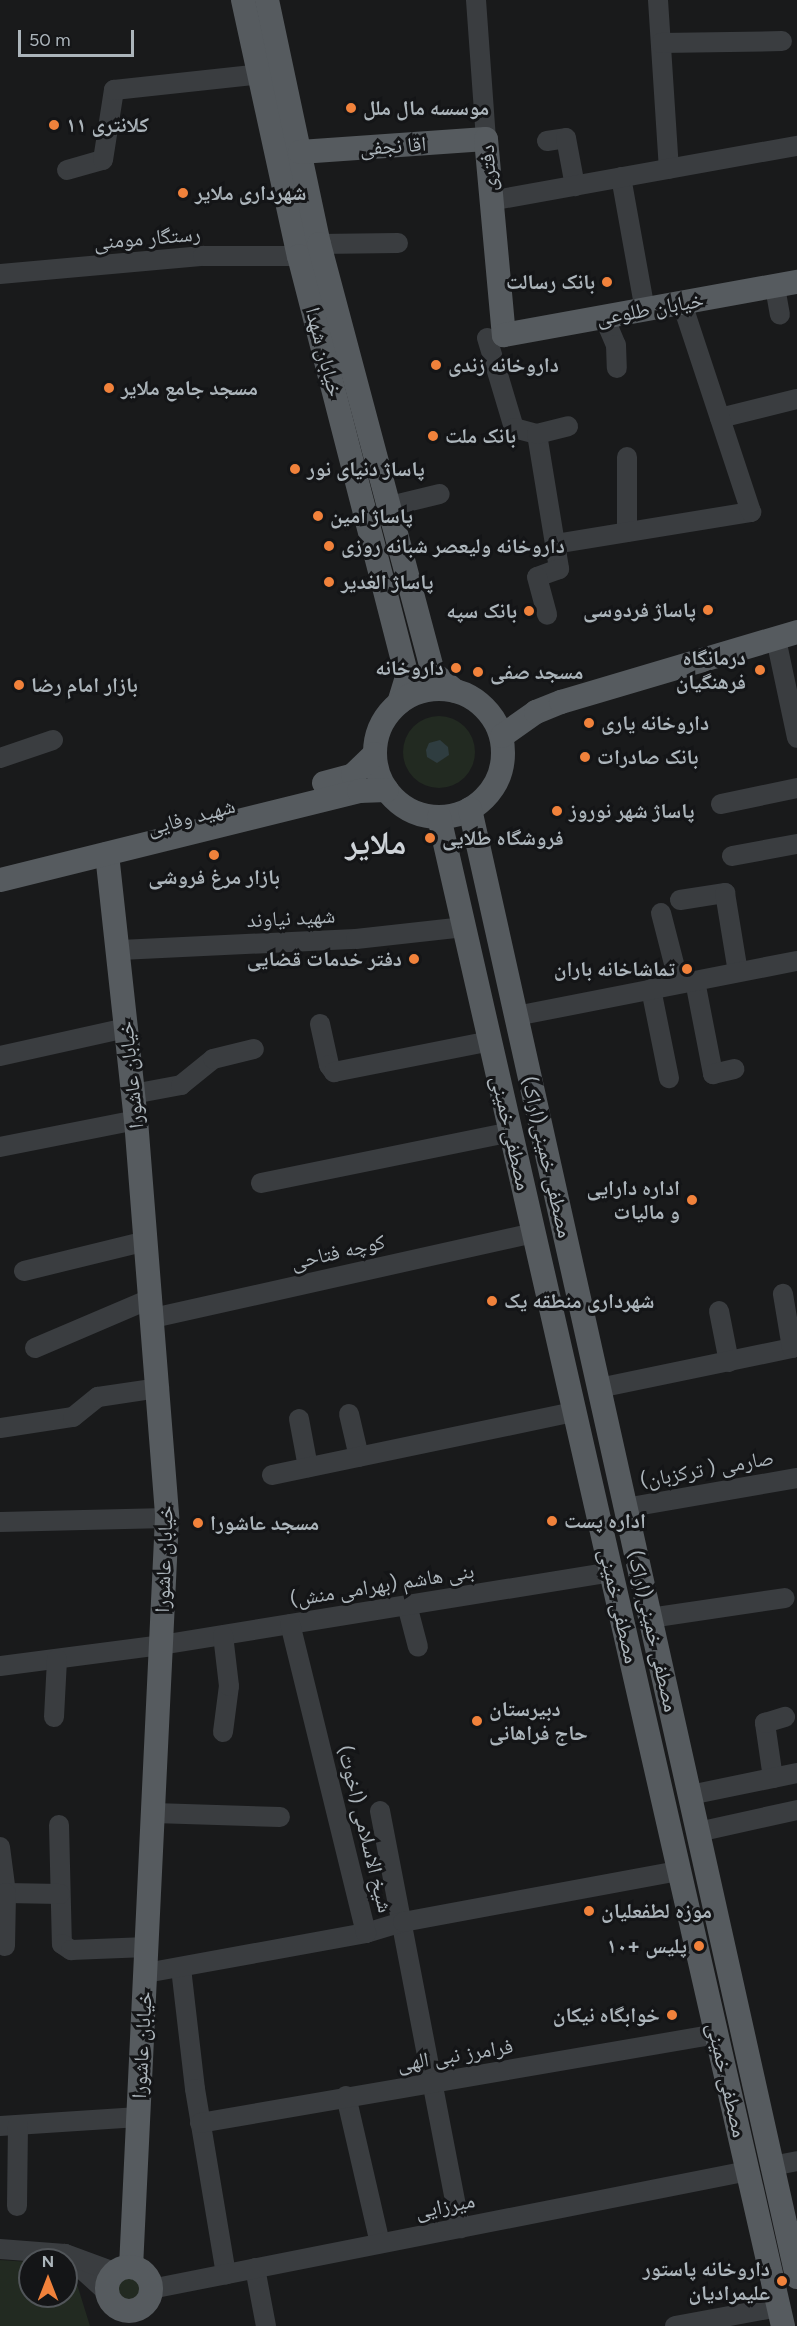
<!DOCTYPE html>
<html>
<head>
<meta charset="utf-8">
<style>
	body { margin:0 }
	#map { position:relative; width:797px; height:2326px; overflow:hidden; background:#191a1b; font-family:Figtree,"Noto Naskh Arabic",sans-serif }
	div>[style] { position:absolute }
	.green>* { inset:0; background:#222a21 }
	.round { border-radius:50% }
	.water>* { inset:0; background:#2f3d40 }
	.minor>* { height:20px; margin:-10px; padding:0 10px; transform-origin:10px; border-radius:10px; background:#3a3d40 }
	.major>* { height:24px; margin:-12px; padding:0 12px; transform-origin:12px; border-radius:12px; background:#565b5f }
	.major>.ring { margin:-12px; padding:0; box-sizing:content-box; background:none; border:24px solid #565b5f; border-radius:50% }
	.dots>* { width:16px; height:16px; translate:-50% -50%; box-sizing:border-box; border:3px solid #141517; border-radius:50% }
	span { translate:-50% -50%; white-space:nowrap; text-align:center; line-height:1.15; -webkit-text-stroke:6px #141517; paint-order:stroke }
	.poi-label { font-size:21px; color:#acb5bb; font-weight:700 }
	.left { translate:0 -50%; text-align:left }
	.right { translate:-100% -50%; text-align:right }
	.street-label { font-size:21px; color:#acb5bb }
	.town-label { font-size:33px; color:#cdd2d7; font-weight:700 }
	.north { position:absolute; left:18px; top:2248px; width:60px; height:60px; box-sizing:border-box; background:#141517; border:2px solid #515559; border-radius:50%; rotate:0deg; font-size:16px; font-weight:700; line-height:24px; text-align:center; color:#acb5bb }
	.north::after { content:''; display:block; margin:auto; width:21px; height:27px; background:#f1823b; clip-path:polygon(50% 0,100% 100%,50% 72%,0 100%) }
	.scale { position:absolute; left:18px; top:30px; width:116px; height:27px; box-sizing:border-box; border:3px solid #acb5bb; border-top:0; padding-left:8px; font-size:18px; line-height:21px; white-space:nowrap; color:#acb5bb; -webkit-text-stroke:4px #141517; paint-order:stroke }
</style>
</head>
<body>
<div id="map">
	<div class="green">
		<i class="round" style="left:403px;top:716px;width:72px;height:72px"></i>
		<i style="clip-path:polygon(0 2260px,30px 2262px,30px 2296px,66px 2296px,66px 2272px,76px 2281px,90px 2326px,0 2326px)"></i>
		<i class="round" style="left:114px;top:2275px;width:28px;height:28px"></i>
	</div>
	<div class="water">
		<i style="clip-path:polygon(440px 740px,448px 747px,449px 755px,437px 763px,427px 757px,426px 750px,429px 743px)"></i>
	</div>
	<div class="minor">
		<i style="left:476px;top:0;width:139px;rotate:85.9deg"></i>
		<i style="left:658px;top:0;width:169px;rotate:86.3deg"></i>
		<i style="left:661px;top:43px;width:121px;rotate:-0.9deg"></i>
		<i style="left:547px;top:141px;width:19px;rotate:-9deg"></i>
		<i style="left:566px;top:138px;width:49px;rotate:79.4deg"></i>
		<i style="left:67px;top:170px;width:37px;rotate:-16deg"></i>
		<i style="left:103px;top:160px;width:71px;rotate:-81.1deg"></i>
		<i style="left:114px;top:90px;width:149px;rotate:-6.2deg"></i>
		<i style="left:621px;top:177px;width:135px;rotate:79.8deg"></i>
		<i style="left:490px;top:201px;width:312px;rotate:-10.2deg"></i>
		<i style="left:319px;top:244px;width:79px;rotate:-0.7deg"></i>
		<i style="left:0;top:274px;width:204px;rotate:-5.1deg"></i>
		<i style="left:203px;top:256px;width:96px"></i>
		<i style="left:775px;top:287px;width:28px;rotate:80deg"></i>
		<i style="left:604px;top:317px;width:30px;rotate:67deg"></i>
		<i style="left:616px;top:345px;width:23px;rotate:88deg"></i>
		<i style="left:487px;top:338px;width:94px;rotate:73.3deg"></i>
		<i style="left:514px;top:428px;width:24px;rotate:15deg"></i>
		<i style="left:537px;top:434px;width:137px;rotate:80.7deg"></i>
		<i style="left:559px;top:569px;width:23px;rotate:160deg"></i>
		<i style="left:537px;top:577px;width:39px;rotate:75deg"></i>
		<i style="left:720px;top:418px;width:79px;rotate:-13.9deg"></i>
		<i style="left:537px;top:434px;width:32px;rotate:-14deg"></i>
		<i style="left:627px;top:457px;width:75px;rotate:90deg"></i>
		<i style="left:390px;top:506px;width:51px;rotate:-13.5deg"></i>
		<i style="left:555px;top:544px;width:199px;rotate:-9.3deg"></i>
		<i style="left:751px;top:512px;width:220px;rotate:-108.3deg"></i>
		<i style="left:776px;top:639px;width:101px;rotate:78deg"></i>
		<i style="left:0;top:758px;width:56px;rotate:-18.8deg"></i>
		<i style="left:721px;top:804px;width:78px;rotate:-11.9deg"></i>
		<i style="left:732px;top:856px;width:66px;rotate:-10.5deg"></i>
		<i style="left:680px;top:900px;width:46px;rotate:-8.8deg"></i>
		<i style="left:725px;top:893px;width:80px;rotate:80.7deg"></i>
		<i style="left:661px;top:913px;width:72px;rotate:75.6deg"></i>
		<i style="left:120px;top:950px;width:236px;rotate:-2.7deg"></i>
		<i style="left:356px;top:939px;width:109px;rotate:-6.3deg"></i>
		<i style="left:695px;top:981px;width:95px;rotate:79deg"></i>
		<i style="left:713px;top:1074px;width:22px;rotate:-13deg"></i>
		<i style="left:651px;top:989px;width:91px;rotate:78.6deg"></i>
		<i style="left:516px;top:1016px;width:286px;rotate:-11.1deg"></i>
		<i style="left:320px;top:1024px;width:42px;rotate:77.6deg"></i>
		<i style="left:329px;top:1065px;width:9px;rotate:54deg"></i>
		<i style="left:334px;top:1072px;width:159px;rotate:-11.2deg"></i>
		<i style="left:0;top:1056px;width:129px;rotate:-12.5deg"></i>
		<i style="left:133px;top:1094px;width:49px;rotate:-10.6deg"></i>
		<i style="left:181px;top:1085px;width:41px;rotate:-39.1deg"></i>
		<i style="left:213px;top:1059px;width:42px;rotate:-13.7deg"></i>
		<i style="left:0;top:1147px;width:139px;rotate:-11.2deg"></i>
		<i style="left:261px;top:1183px;width:255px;rotate:-11.5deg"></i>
		<i style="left:24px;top:1271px;width:126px;rotate:-13.8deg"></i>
		<i style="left:719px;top:1311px;width:52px;rotate:78.9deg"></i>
		<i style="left:153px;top:1318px;width:390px;rotate:-12.6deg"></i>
		<i style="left:35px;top:1348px;width:127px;rotate:-23.1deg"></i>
		<i style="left:599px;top:1388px;width:197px;rotate:-11.7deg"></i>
		<i style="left:792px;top:1348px;width:55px;rotate:-99.5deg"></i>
		<i style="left:349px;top:1414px;width:44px;rotate:76.9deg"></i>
		<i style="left:299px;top:1419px;width:49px;rotate:79.4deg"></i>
		<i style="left:0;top:1428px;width:74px;rotate:-8.6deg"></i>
		<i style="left:73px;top:1417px;width:32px;rotate:-39deg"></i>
		<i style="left:98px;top:1397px;width:62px;rotate:-8.4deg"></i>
		<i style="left:272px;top:1475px;width:309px;rotate:-11.8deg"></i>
		<i style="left:625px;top:1508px;width:175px;rotate:-9.9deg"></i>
		<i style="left:0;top:1522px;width:167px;rotate:-1.4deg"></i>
		<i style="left:407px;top:1605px;width:43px;rotate:75.3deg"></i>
		<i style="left:650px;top:1618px;width:136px;rotate:-8.4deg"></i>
		<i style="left:0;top:1666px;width:162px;rotate:-7.4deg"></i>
		<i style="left:161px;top:1645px;width:456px;rotate:-9.2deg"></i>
		<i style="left:54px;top:1717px;width:58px;rotate:-87deg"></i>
		<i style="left:223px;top:1732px;width:46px;rotate:-82.6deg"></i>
		<i style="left:229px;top:1686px;width:51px;rotate:-96.7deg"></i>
		<i style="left:773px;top:1778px;width:56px;rotate:-98.3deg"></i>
		<i style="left:765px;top:1723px;width:21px;rotate:-17deg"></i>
		<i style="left:690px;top:1795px;width:109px;rotate:-11.6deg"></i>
		<i style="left:380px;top:1811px;width:425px;rotate:79.1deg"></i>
		<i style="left:154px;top:1813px;width:126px;rotate:1.8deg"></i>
		<i style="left:59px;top:1825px;width:119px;rotate:88.6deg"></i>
		<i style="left:62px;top:1944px;width:11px;rotate:34deg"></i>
		<i style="left:71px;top:1950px;width:76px;rotate:-2.3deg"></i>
		<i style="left:698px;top:1832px;width:101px;rotate:-12.5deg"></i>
		<i style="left:0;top:1847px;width:46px;rotate:82.6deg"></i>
		<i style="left:6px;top:1893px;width:54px;rotate:1.1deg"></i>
		<i style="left:366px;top:1933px;width:39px;rotate:-17deg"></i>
		<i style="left:403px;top:1922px;width:279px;rotate:-10.5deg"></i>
		<i style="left:5px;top:1946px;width:53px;rotate:-88.9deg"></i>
		<i style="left:181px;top:1968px;width:122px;rotate:83.4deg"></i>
		<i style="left:195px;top:2089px;width:188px;rotate:80.5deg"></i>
		<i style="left:146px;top:1973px;width:224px;rotate:-10.3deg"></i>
		<i style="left:366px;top:1933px;width:318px;rotate:-103.8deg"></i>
		<i style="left:346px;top:2096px;width:151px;rotate:77deg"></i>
		<i style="left:200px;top:2123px;width:525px;rotate:-9.77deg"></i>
		<i style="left:0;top:2126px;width:139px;rotate:-3.7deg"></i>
		<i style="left:772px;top:2166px;width:25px;rotate:-11deg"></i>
		<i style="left:17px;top:2206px;width:81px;rotate:-89.3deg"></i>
		<i style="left:0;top:2249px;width:65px;rotate:4.4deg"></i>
		<i style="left:255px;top:2268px;width:59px;rotate:79.3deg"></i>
		<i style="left:151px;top:2289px;width:609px;rotate:-11.18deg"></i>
		<i style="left:107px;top:2292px;width:57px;rotate:-137.9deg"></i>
		<i style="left:65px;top:2254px;width:52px;rotate:20.2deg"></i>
		<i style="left:675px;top:2326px;width:106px;rotate:-10.4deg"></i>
	</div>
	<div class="major">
		<i style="left:243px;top:0;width:262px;rotate:77.7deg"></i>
		<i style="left:299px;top:256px;width:435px;rotate:75.6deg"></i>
		<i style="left:407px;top:677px;width:27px;rotate:107deg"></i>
		<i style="left:267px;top:0;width:249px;rotate:78deg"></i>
		<i style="left:319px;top:244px;width:444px;rotate:75.1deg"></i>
		<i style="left:433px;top:673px;width:28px;rotate:39deg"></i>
		<i style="left:300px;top:152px;width:186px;rotate:-4deg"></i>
		<i style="left:486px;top:139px;width:197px;rotate:84.8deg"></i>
		<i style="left:504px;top:335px;width:298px;rotate:-10.3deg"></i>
		<i class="ring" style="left:375px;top:689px;width:104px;height:104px"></i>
		<i style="left:502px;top:736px;width:42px;rotate:-35.2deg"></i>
		<i style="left:536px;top:712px;width:27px;rotate:-22deg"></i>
		<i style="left:561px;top:702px;width:246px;rotate:-16.5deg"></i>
		<i style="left:324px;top:783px;width:30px;rotate:-15deg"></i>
		<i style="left:353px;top:775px;width:30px;rotate:-44deg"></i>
		<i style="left:470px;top:809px;width:1504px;rotate:77.44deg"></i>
		<i style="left:439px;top:817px;width:1548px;rotate:77.16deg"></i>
		<i style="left:107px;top:854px;width:268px;rotate:83.8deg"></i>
		<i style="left:136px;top:1120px;width:399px;rotate:85.5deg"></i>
		<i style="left:167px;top:1518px;width:750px;rotate:92.75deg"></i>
		<i style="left:0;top:880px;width:370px;rotate:-13.9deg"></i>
		<i style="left:359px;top:791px;width:28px;rotate:-2deg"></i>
		<i class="ring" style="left:107px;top:2267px;width:20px;height:20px"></i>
	</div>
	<div class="dots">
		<i style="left:351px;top:108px;background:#f1823b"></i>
		<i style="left:54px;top:125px;background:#f1823b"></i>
		<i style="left:183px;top:193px;background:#f1823b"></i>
		<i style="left:607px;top:282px;background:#f1823b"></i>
		<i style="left:436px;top:365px;background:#f1823b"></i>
		<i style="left:109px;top:388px;background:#f1823b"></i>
		<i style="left:433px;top:436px;background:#f1823b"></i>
		<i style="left:295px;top:469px;background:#f1823b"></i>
		<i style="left:318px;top:516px;background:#f1823b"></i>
		<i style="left:329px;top:546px;background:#f1823b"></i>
		<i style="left:329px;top:582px;background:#f1823b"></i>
		<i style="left:708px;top:610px;background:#f1823b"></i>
		<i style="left:529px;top:611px;background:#f1823b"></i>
		<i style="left:456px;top:668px;background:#f1823b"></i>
		<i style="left:760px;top:670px;background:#f1823b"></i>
		<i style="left:478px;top:672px;background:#f1823b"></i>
		<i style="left:19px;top:685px;background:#f1823b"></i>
		<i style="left:589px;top:723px;background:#f1823b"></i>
		<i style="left:585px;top:757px;background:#f1823b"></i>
		<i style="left:557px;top:811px;background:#f1823b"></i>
		<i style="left:430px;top:838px;background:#f1823b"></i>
		<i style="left:214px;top:855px;background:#f1823b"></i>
		<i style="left:414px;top:959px;background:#f1823b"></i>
		<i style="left:687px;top:969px;background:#f1823b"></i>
		<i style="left:692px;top:1200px;background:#f1823b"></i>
		<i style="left:492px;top:1301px;background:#f1823b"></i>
		<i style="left:552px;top:1521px;background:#f1823b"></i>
		<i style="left:198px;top:1523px;background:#f1823b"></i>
		<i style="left:477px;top:1721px;background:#f1823b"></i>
		<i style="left:589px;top:1911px;background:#f1823b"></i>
		<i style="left:699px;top:1946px;background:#f1823b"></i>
		<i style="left:672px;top:2015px;background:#f1823b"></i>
		<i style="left:782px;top:2281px;background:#f1823b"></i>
	</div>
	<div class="poi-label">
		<span class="left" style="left:363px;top:108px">موسسه مال ملل</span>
		<span class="left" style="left:66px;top:125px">کلانتری ۱۱</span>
		<span class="left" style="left:195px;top:193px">شهرداری ملایر</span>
		<span class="right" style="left:595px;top:282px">بانک رسالت</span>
		<span class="left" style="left:448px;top:365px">داروخانه زندی</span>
		<span class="left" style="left:121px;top:388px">مسجد جامع ملایر</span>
		<span class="left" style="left:445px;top:436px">بانک ملت</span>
		<span class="left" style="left:307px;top:469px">پاساژ دنیای نور</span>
		<span class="left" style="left:330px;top:516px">پاساژ امین</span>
		<span class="left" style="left:341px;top:546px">داروخانه ولیعصر شبانه روزی</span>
		<span class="left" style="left:341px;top:582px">پاساژ الغدیر</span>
		<span class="right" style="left:696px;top:610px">پاساژ فردوسی</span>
		<span class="right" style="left:517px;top:611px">بانک سپه</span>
		<span class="right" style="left:746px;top:670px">درمانگاه<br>فرهنگیان</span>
		<span class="right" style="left:444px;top:668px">داروخانه</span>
		<span class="left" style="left:490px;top:672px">مسجد صفی</span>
		<span class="left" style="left:31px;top:685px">بازار امام رضا</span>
		<span class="left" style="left:601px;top:723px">داروخانه یاری</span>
		<span class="left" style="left:597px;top:757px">بانک صادرات</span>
		<span class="left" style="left:569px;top:811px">پاساژ شهر نوروز</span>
		<span class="left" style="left:442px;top:838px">فروشگاه طلایی</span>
		<span style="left:214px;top:877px">بازار مرغ فروشی</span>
		<span class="right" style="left:402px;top:959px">دفتر خدمات قضایی</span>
		<span class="right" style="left:675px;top:969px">تماشاخانه باران</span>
		<span class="right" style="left:680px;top:1200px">اداره دارایی<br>و مالیات</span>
		<span class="left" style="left:504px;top:1301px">شهرداری منطقه یک</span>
		<span class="left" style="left:564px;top:1521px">اداره پست</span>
		<span class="left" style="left:210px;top:1523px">مسجد عاشورا</span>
		<span class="left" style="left:489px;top:1721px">دبیرستان<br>حاج فراهانی</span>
		<span class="left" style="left:601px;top:1911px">موزه لطفعلیان</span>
		<span class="right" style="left:687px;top:1946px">پلیس +۱۰</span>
		<span class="right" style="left:660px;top:2015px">خوابگاه نیکان</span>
		<span class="right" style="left:770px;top:2281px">داروخانه پاستور<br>علیمرادیان</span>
	</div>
	<div class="street-label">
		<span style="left:393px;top:146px;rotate:-4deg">اقا نجفی</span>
		<span style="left:488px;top:168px;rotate:-93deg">دفتری</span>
		<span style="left:147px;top:238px;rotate:-5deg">رستگار مومنی</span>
		<span style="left:650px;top:309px;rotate:-10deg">خیابان طلوعی</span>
		<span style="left:324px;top:352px;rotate:75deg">خیابان شهدا</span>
		<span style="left:191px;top:817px;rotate:-15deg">شهید وفایی</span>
		<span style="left:291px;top:918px;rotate:-3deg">شهید نیاوند</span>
		<span style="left:131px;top:1075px;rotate:-96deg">خیابان عاشورا</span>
		<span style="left:511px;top:1133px;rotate:77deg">مصطفی خمینی</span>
		<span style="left:547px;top:1157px;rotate:77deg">مصطفی خمینی(اراک)</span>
		<span style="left:338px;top:1252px;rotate:-13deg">کوچه فتاحی</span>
		<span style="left:707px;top:1469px;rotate:-10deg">صارمی ( ترکزبان)</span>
		<span style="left:164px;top:1559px;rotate:-88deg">خیابان عاشورا</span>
		<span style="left:382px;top:1585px;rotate:-9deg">بنی هاشم (بهرامی منش)</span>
		<span style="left:619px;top:1606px;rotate:77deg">مصطفی خمینی</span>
		<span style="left:653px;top:1631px;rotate:77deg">مصطفی خمینی(اراک)</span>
		<span style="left:365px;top:1829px;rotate:76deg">شیخ الاسلامی (اخوت)</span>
		<span style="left:142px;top:2045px;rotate:-87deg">خیابان عاشورا</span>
		<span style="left:455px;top:2055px;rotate:-9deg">فرامرز نبی الهی</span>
		<span style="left:727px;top:2080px;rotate:77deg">مصطفی خمینی</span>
		<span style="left:445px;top:2206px;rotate:-11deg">میرزایی</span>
	</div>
	<div class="town-label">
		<span style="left:376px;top:843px">ملایر</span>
	</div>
	<div class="north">N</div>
	<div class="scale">50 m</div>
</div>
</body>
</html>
